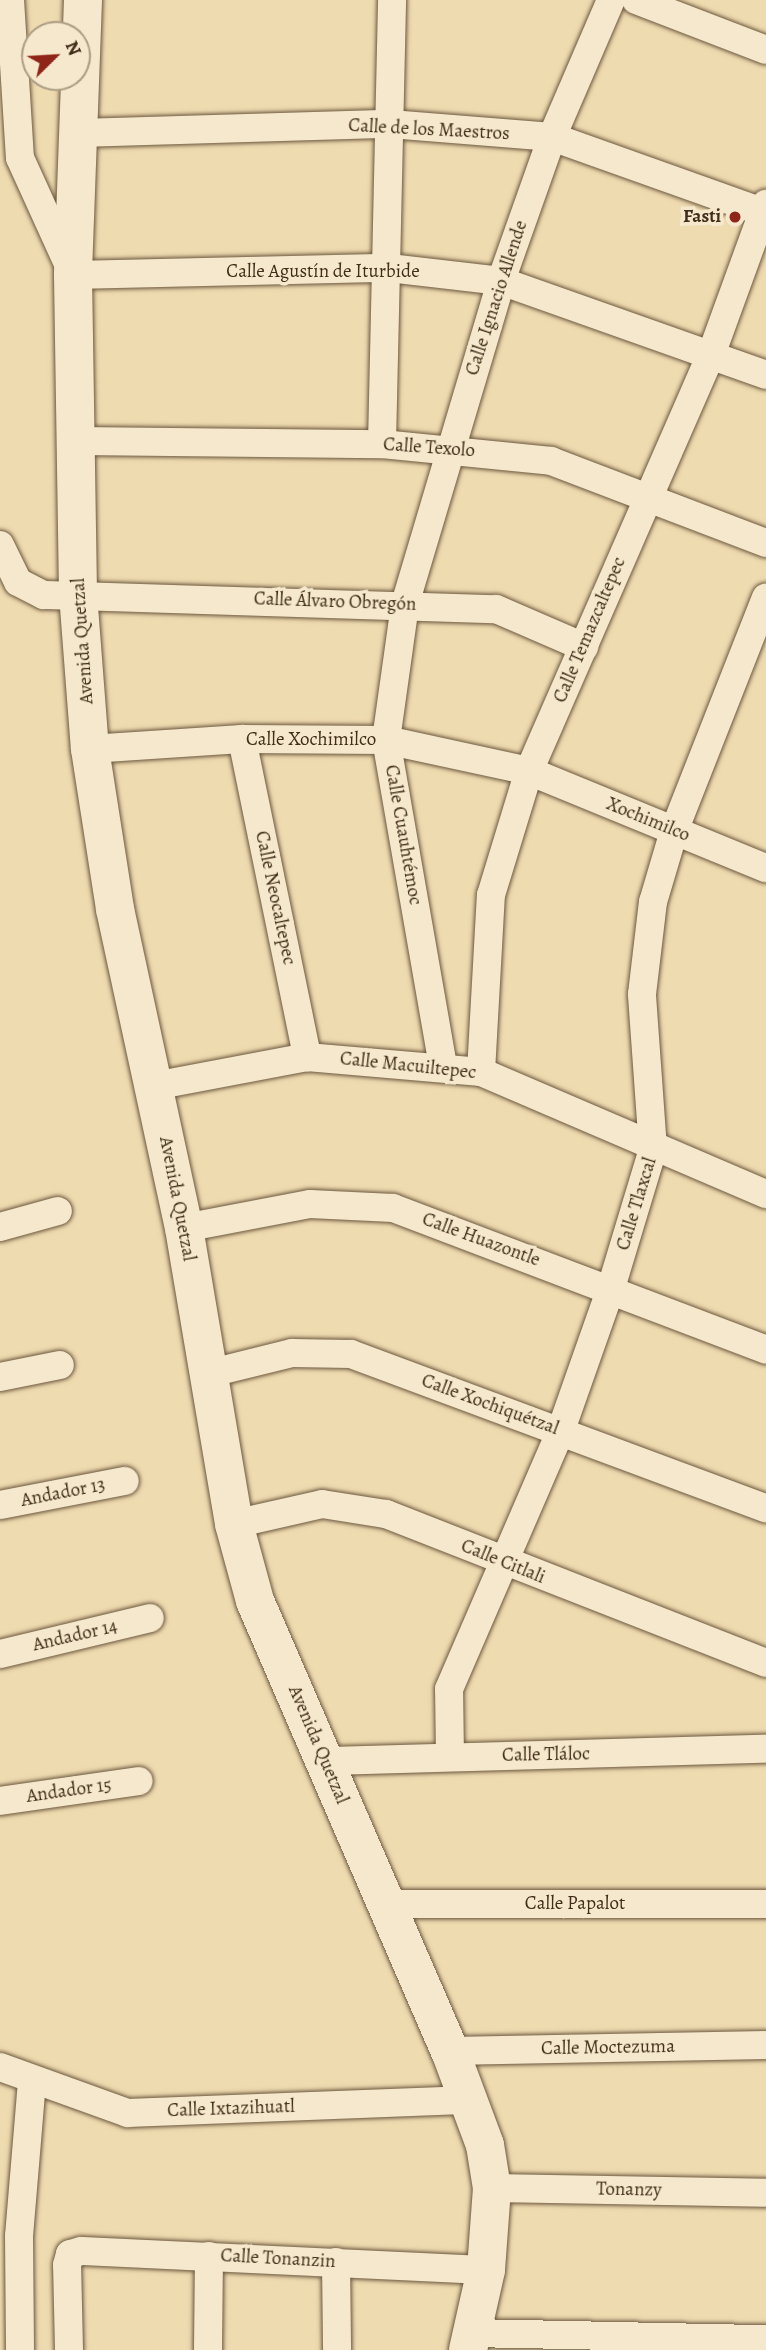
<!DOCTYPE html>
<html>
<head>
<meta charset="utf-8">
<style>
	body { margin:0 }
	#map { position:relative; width:766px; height:2350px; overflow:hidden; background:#efdbb0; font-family:Alegreya,serif }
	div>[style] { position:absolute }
	.roads { filter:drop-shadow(0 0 2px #6c583f) drop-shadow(0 0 2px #6c583f) }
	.street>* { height:28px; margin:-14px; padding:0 14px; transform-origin:14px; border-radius:14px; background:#f5e8cc }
	.secondary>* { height:38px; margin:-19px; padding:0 19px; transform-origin:19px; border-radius:19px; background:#f5e8cc }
	.dots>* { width:19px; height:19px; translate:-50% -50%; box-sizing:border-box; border:4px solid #f5e8cc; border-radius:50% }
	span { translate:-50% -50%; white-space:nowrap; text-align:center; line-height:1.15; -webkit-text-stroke:7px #f5e8cc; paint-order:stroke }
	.street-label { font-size:19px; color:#412d19 }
	.poi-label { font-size:19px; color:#412d19; font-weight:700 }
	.right { translate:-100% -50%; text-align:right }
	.north { position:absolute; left:21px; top:21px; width:70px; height:70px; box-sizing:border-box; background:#f5e8cc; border:2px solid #ad9d84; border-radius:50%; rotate:66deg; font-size:19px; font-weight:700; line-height:28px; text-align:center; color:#412d19 }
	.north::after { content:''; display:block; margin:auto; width:24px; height:32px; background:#8f2418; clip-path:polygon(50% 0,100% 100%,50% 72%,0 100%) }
</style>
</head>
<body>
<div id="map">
	<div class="roads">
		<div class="street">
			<i style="left:10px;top:0;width:158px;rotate:86.4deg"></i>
			<i style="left:20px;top:158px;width:128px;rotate:65.6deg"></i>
			<i style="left:73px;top:275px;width:316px;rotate:-1.3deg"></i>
			<i style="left:389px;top:268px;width:113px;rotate:6.6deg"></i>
			<i style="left:501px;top:281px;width:281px;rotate:19.5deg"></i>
			<i style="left:636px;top:0;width:139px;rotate:21deg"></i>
			<i style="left:79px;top:133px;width:311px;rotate:-1.7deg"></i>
			<i style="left:390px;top:124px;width:163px;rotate:4.6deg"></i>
			<i style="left:552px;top:137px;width:227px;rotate:19.6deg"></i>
			<i style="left:77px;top:441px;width:305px;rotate:0.6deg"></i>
			<i style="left:382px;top:444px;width:170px;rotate:5.7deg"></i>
			<i style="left:551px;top:461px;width:230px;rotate:20.9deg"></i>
			<i style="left:382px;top:444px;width:444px;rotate:-88.7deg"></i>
			<i style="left:0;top:545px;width:41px;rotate:64.1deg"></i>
			<i style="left:18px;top:582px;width:29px;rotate:27deg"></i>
			<i style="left:44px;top:595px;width:452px;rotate:1.8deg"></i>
			<i style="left:496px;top:609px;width:96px;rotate:23.4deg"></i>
			<i style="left:242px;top:739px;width:325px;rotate:78.4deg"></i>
			<i style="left:90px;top:749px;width:152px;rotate:-3.8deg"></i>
			<i style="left:242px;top:739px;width:144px;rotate:0.4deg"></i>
			<i style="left:386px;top:740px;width:146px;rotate:12.2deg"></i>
			<i style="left:529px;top:771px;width:256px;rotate:22.3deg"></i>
			<i style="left:443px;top:1066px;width:331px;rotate:-99.9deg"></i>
			<i style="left:386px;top:740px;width:137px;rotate:-82deg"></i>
			<i style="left:405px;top:604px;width:337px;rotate:-73.4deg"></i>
			<i style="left:501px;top:281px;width:153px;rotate:-70.5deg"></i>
			<i style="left:552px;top:137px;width:149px;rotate:-66.7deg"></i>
			<i style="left:481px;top:1072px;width:177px;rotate:-86.8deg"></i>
			<i style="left:491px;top:895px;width:130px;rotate:-73deg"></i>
			<i style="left:529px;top:771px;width:454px;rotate:-66.4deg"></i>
			<i style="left:711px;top:355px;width:161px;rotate:-70deg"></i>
			<i style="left:154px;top:1086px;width:156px;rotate:-10.7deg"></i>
			<i style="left:307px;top:1057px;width:175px;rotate:4.9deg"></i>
			<i style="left:481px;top:1072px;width:310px;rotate:23.2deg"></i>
			<i style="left:0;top:1227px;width:60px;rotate:-15.4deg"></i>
			<i style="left:184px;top:1228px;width:128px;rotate:-10.8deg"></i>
			<i style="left:310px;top:1204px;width:83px;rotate:2.8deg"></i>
			<i style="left:393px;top:1208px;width:399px;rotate:20.8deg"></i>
			<i style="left:207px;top:1374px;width:88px;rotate:-13.9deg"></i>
			<i style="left:292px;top:1353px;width:59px;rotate:1deg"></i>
			<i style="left:351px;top:1354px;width:443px;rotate:20.4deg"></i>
			<i style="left:0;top:1377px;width:61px;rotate:-11.3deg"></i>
			<i style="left:0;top:1505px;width:127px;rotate:-10.9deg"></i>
			<i style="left:234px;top:1524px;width:90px;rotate:-12.8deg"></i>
			<i style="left:322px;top:1504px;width:65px;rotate:8.9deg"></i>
			<i style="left:386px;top:1514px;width:408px;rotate:21.4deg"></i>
			<i style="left:0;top:1654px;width:154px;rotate:-13.5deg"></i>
			<i style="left:450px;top:1757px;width:68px;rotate:-90.8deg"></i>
			<i style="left:449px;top:1689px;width:282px;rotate:-66.6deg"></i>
			<i style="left:561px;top:1430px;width:151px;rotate:-70.6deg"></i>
			<i style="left:611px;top:1288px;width:145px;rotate:-73.2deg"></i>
			<i style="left:653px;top:1149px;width:155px;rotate:-94.1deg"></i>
			<i style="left:642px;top:994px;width:93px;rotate:-83.2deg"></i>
			<i style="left:653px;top:902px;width:74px;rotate:-73.5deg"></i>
			<i style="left:674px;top:831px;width:251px;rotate:-68.5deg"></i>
			<i style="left:326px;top:1761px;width:440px;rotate:-1.6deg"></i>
			<i style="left:0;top:1801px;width:140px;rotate:-8.2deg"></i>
			<i style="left:385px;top:1904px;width:381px"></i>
			<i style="left:450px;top:2051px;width:316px;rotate:-1.1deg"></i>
			<i style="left:0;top:2067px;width:136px;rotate:19.8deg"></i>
			<i style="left:128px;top:2113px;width:341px;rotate:-2.2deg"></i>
			<i style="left:492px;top:2188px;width:274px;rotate:1deg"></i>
			<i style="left:336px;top:2262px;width:88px;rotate:89.3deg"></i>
			<i style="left:471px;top:2333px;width:295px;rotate:1.2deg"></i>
			<i style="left:20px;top:2350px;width:114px;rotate:-90.5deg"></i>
			<i style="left:19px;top:2236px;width:157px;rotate:-85.2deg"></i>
			<i style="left:69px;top:2350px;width:85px;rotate:-91.3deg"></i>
			<i style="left:67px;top:2265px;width:11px;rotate:-75deg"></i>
			<i style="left:70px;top:2254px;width:11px;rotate:-15deg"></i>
			<i style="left:81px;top:2251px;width:405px;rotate:2.7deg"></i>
			<i style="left:208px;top:2350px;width:94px;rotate:-89.4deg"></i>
		</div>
		<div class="secondary">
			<i style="left:83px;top:0;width:275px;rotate:92.1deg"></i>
			<i style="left:73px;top:275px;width:319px;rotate:89.1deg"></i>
			<i style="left:78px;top:594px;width:155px;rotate:85.6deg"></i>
			<i style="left:90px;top:749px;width:162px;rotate:81.1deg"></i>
			<i style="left:115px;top:909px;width:326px;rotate:77.8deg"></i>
			<i style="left:184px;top:1228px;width:300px;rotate:80.4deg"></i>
			<i style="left:234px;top:1524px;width:80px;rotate:74.7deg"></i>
			<i style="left:255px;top:1601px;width:490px;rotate:66.6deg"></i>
			<i style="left:450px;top:2051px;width:100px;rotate:69.6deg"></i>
			<i style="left:485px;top:2145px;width:44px;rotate:80.8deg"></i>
			<i style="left:492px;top:2188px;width:82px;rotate:94.2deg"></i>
			<i style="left:486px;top:2270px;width:82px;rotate:102.7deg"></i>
		</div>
	</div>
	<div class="dots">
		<i style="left:735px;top:217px;background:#8f2418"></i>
	</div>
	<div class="street-label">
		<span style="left:429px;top:130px;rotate:3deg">Calle de los Maestros</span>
		<span style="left:323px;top:272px">Calle Agustín de Iturbide</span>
		<span style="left:497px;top:298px;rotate:-72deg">Calle Ignacio Allende</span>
		<span style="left:429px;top:448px;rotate:4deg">Calle Texolo</span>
		<span style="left:335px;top:602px;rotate:2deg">Calle Álvaro Obregón</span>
		<span style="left:590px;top:630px;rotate:-67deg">Calle Temazcaltepec</span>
		<span style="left:83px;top:641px;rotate:-94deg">Avenida Quetzal</span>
		<span style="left:311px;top:740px">Calle Xochimilco</span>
		<span style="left:648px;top:820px;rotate:22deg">Xochimilco</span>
		<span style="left:403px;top:835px;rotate:80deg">Calle Cuauhtémoc</span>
		<span style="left:275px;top:898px;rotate:78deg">Calle Neocaltepec</span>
		<span style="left:408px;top:1066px;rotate:6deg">Calle Macuiltepec</span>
		<span style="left:177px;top:1199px;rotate:79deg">Avenida Quetzal</span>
		<span style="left:637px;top:1204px;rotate:-73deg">Calle Tlaxcal</span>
		<span style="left:481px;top:1240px;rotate:20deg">Calle Huazontle</span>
		<span style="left:490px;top:1405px;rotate:20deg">Calle Xochiquétzal</span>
		<span style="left:63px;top:1493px;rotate:-11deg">Andador 13</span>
		<span style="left:503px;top:1562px;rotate:22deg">Calle Citlali</span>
		<span style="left:75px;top:1636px;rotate:-13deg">Andador 14</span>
		<span style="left:318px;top:1745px;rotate:67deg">Avenida Quetzal</span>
		<span style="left:546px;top:1755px;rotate:-1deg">Calle Tláloc</span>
		<span style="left:69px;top:1791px;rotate:-8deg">Andador 15</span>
		<span style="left:575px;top:1904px">Calle Papalot</span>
		<span style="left:608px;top:2048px;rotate:-1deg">Calle Moctezuma</span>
		<span style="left:231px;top:2109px;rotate:-2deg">Calle Ixtazihuatl</span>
		<span style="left:629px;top:2190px;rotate:1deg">Tonanzy</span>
		<span style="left:278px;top:2259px;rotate:3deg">Calle Tonanzin</span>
	</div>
	<div class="poi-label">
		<span class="right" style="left:721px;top:217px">Fasti</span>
	</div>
	<div class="north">N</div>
</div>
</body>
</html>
